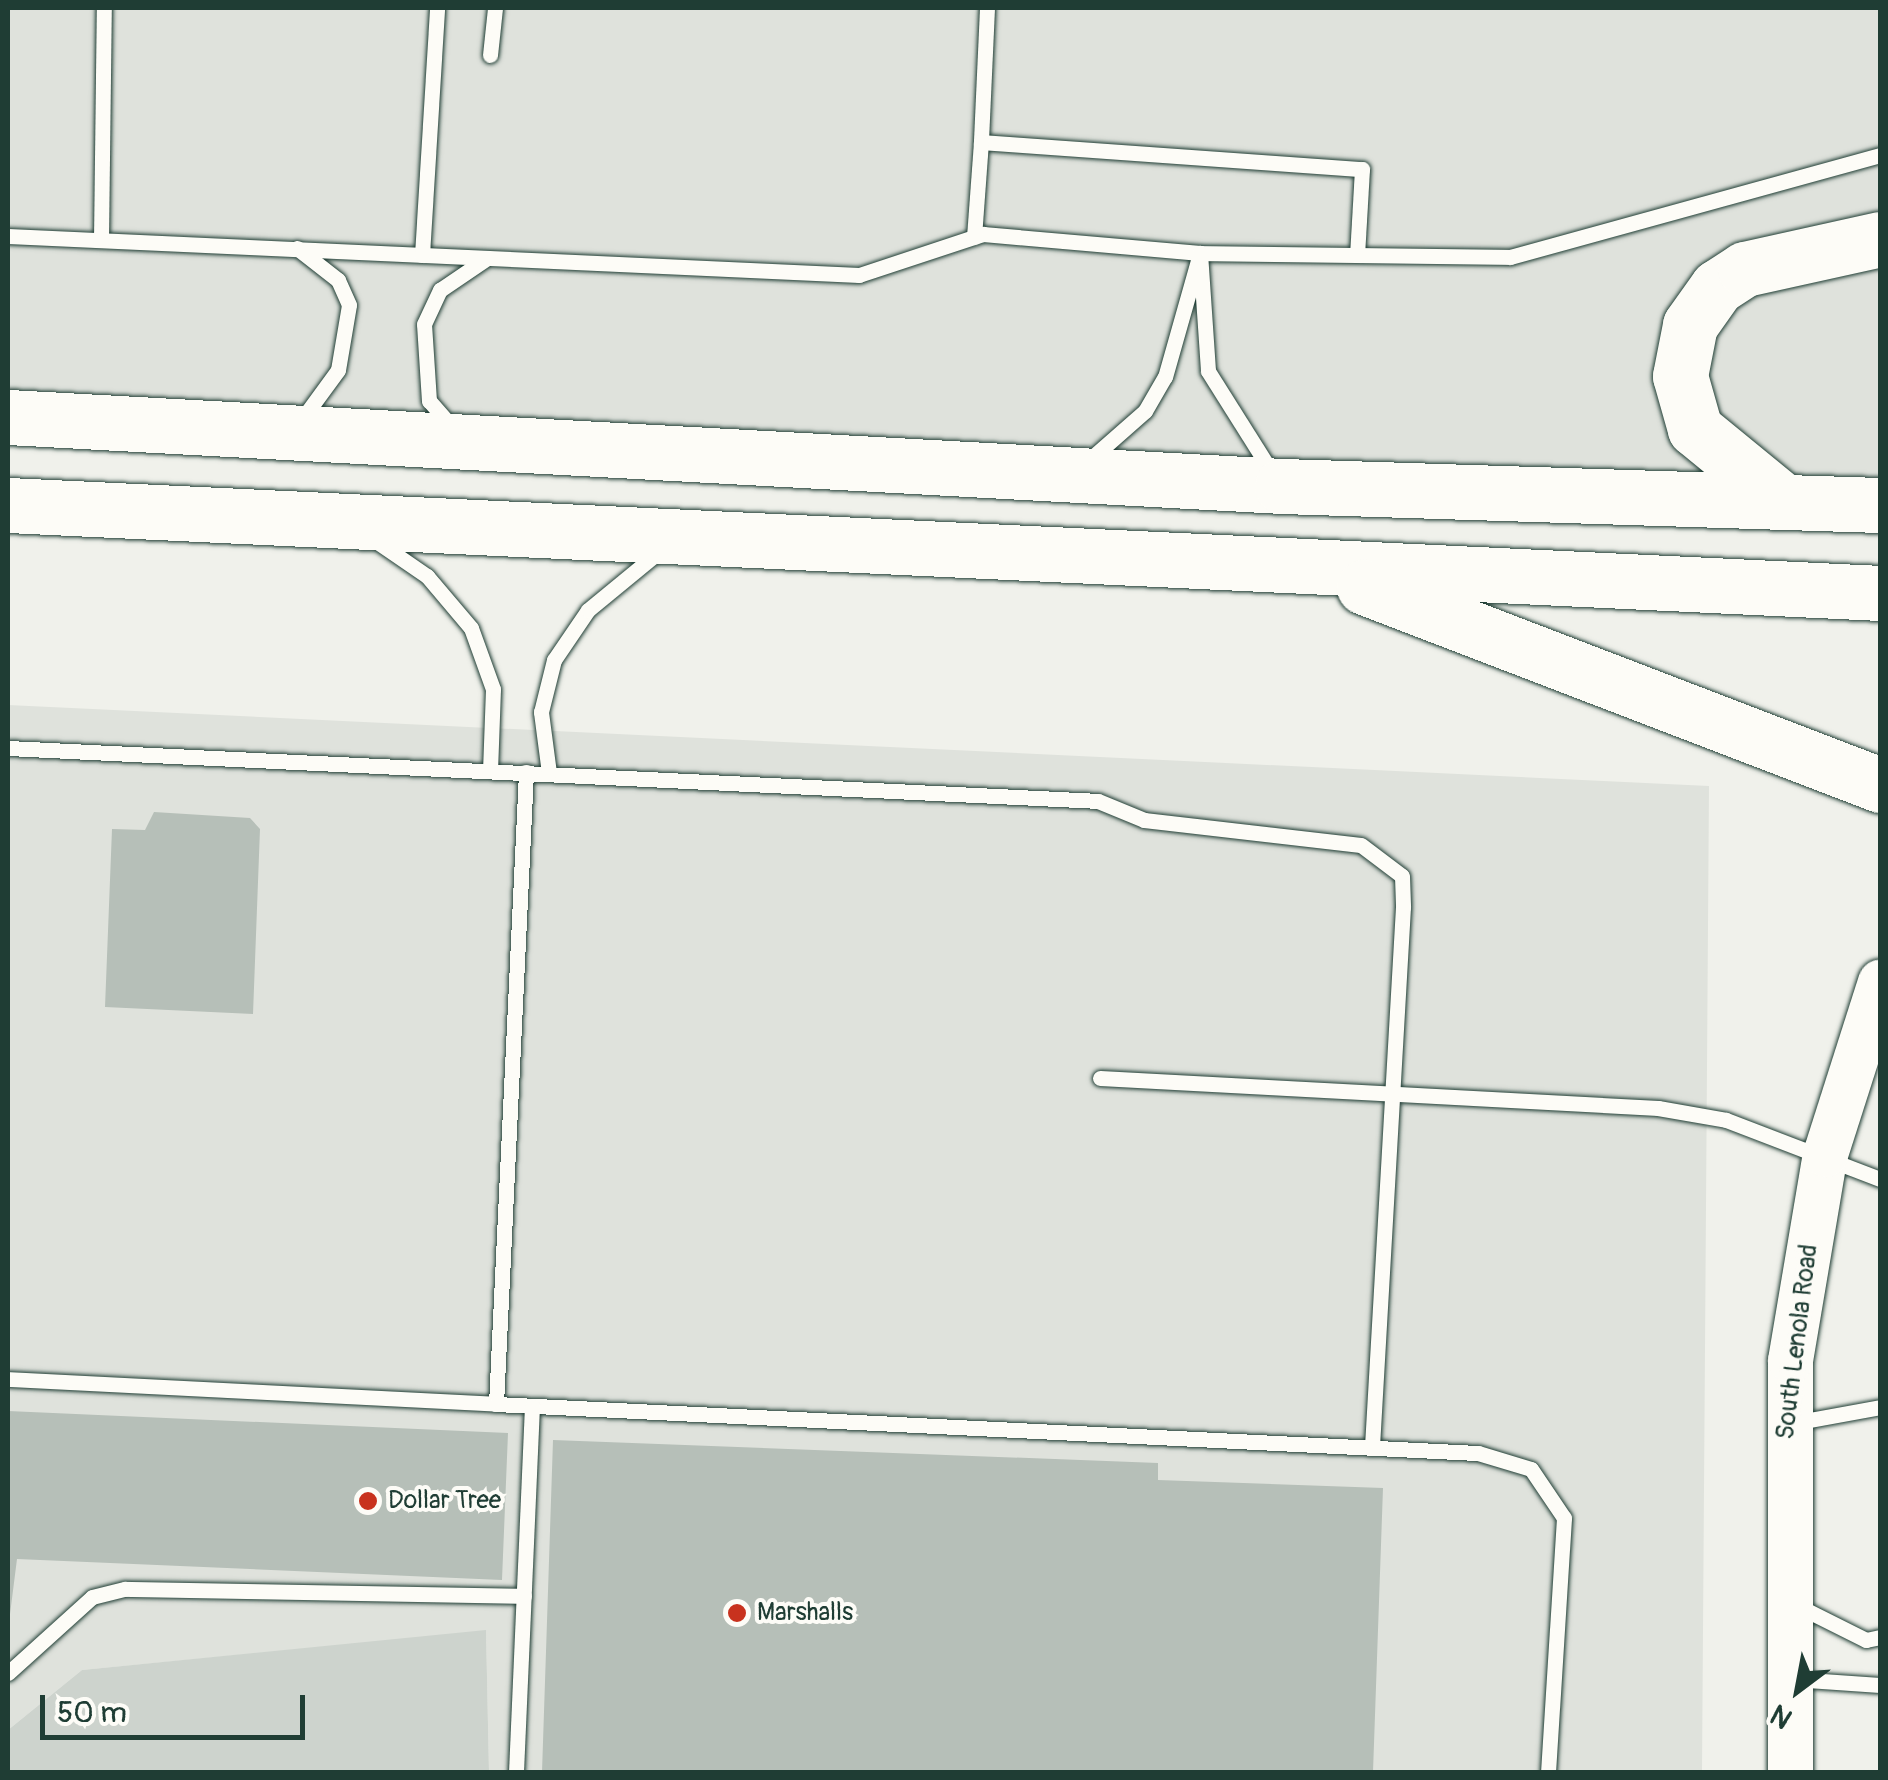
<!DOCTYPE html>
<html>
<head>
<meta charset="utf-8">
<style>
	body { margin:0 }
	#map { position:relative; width:1888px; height:1780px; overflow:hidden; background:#f0f1eb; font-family:Pangolin,sans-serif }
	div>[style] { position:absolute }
	.built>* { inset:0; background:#dfe2dc }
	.green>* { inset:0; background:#cdd3cd }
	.building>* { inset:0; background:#b6bfb8 }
	.roads { filter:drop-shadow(0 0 2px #1f3d34) drop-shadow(0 0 2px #1f3d34) }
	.lane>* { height:15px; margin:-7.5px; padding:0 7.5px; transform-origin:7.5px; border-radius:7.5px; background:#fdfcf7 }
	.secondary>* { height:45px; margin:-22.5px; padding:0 22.5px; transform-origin:22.5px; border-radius:22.5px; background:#fdfcf7 }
	.highway>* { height:55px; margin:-27.5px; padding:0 27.5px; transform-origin:27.5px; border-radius:27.5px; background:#fdfcf7 }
	.dots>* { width:28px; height:28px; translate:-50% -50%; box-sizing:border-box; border:5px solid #fdfcf7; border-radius:50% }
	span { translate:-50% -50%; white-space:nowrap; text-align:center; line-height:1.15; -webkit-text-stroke:8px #fdfcf7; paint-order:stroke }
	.street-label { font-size:25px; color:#1f3d34 }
	.poi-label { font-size:25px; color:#1f3d34 }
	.left { translate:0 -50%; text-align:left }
	.frame { position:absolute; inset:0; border:10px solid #1f3d34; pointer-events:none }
	.north { position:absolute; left:1748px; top:1640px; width:100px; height:100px; -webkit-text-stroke:8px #fdfcf7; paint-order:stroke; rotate:212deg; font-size:28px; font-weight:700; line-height:40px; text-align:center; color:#1f3d34 }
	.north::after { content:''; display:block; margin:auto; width:35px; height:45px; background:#1f3d34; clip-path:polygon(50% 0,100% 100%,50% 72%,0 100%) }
	.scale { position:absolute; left:40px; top:1695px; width:265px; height:45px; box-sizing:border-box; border:5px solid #1f3d34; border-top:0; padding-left:12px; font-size:30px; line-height:35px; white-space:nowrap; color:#1f3d34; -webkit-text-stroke:8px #fdfcf7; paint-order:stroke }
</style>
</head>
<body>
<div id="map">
	<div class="built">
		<i style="clip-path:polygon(8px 8px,1880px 8px,1880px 505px,8px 417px)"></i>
		<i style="clip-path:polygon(8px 705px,1709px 786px,1702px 1772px,489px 1772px,486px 1631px,82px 1670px,8px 1730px)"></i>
	</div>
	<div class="green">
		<i style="clip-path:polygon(486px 1630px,489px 1772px,8px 1772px,8px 1730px,82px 1670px)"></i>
	</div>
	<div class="building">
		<i style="clip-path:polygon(154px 812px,250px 818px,260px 829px,253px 1014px,105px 1007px,112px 829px,145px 830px)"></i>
		<i style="clip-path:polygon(8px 1411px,508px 1433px,502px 1580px,17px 1559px,8px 1630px)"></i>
		<i style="clip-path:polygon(553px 1440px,1158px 1463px,1158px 1480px,1383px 1488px,1373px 1772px,542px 1772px)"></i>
	</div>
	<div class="roads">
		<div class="lane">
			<i style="left:987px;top:8px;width:134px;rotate:92.6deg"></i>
			<i style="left:981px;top:142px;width:382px;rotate:4.1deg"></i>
			<i style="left:1362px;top:169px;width:86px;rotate:93.3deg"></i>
			<i style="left:490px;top:55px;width:47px;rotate:-83.9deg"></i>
			<i style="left:8px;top:236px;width:852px;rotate:2.62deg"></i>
			<i style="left:859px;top:275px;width:131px;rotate:-18.3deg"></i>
			<i style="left:983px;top:234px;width:218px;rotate:5deg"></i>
			<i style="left:1200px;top:253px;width:310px;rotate:0.7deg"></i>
			<i style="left:1510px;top:257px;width:384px;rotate:-15.4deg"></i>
			<i style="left:974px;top:237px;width:95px;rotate:-85.8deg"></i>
			<i style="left:101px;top:240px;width:232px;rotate:-89.3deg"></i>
			<i style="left:297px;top:248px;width:52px;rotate:38deg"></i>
			<i style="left:338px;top:280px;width:27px;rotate:66deg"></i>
			<i style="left:349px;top:305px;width:66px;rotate:99.6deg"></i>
			<i style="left:338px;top:370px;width:64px;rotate:126.2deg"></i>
			<i style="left:422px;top:255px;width:247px;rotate:-86.5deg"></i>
			<i style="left:452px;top:427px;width:35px;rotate:-131deg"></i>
			<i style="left:429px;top:401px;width:77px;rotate:-93.7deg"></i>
			<i style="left:424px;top:324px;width:38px;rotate:-65deg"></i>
			<i style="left:440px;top:290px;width:57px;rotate:-34.2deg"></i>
			<i style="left:1087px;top:462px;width:77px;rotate:-41.3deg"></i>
			<i style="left:1145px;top:411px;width:39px;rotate:-60deg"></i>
			<i style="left:1165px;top:377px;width:129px;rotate:-74.2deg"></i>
			<i style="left:1200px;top:253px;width:118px;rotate:86.1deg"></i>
			<i style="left:1208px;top:371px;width:118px;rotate:57.8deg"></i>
			<i style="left:376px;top:541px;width:62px;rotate:34.5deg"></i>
			<i style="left:427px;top:576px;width:68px;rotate:49.8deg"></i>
			<i style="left:471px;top:628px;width:65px;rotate:70.2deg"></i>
			<i style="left:493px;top:689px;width:81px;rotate:92.1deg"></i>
			<i style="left:8px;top:748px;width:1091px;rotate:2.78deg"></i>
			<i style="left:1098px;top:801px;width:50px;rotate:22.4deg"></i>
			<i style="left:1144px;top:820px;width:218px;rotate:6.6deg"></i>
			<i style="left:1361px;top:845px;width:51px;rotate:37.1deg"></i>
			<i style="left:1402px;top:876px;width:31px;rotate:88deg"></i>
			<i style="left:1403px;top:907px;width:541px;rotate:93.29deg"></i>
			<i style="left:549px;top:773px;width:62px;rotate:-97.5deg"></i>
			<i style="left:541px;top:712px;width:54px;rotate:-76deg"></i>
			<i style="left:554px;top:660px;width:60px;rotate:-55.8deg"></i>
			<i style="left:588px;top:610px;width:94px;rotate:-39.4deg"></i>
			<i style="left:1100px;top:1078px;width:559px;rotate:3.08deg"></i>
			<i style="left:1658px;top:1108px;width:69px;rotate:10deg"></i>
			<i style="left:1726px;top:1120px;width:165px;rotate:21deg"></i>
			<i style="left:8px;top:1379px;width:489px;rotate:2.9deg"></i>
			<i style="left:496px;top:1404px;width:633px;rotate:-87.28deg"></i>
			<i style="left:496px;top:1404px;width:983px;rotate:2.86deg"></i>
			<i style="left:1478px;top:1453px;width:55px;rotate:16.8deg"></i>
			<i style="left:1531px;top:1469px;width:59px;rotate:56deg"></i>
			<i style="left:1564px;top:1518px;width:255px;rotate:93.6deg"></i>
			<i style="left:1793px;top:1423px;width:88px;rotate:-10.4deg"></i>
			<i style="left:1798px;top:1606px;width:76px;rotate:26.6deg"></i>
			<i style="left:1866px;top:1640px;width:14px;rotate:-12deg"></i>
			<i style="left:8px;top:1673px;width:113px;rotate:-42.1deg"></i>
			<i style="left:92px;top:1597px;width:34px;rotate:-14deg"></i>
			<i style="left:125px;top:1589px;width:399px;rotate:1deg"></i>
			<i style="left:1793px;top:1679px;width:87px;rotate:3.9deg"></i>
			<i style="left:516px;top:1772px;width:366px;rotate:-87.5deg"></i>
		</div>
		<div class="secondary">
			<i style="left:1790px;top:1772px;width:412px;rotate:-90deg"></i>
			<i style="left:1790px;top:1360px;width:209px;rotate:-80.4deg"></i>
			<i style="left:1825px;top:1154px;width:181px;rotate:-72.3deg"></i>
		</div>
		<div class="highway">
			<i style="left:8px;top:417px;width:1276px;rotate:3.1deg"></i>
			<i style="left:1282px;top:486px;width:598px;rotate:1.82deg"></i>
			<i style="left:1783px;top:501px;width:114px;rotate:-140.7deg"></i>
			<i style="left:1695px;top:429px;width:55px;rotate:-105.8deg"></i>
			<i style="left:1680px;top:376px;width:52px;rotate:-78.9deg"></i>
			<i style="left:1690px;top:325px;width:47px;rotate:-54.6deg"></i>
			<i style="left:1717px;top:287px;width:33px;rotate:-33deg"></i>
			<i style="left:1745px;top:269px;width:138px;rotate:-12.5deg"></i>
			<i style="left:8px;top:505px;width:1874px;rotate:2.69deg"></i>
			<i style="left:1364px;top:587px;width:553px;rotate:20.99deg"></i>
		</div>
	</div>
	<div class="dots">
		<i style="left:368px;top:1501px;background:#c8321e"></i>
		<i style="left:737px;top:1613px;background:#c8321e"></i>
	</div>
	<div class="street-label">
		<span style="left:1798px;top:1342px;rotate:-83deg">South Lenola Road</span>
	</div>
	<div class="poi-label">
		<span class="left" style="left:388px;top:1501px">Dollar Tree</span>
		<span class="left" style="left:757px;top:1613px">Marshalls</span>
	</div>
	<div class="frame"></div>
	<div class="north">N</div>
	<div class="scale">50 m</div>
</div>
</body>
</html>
